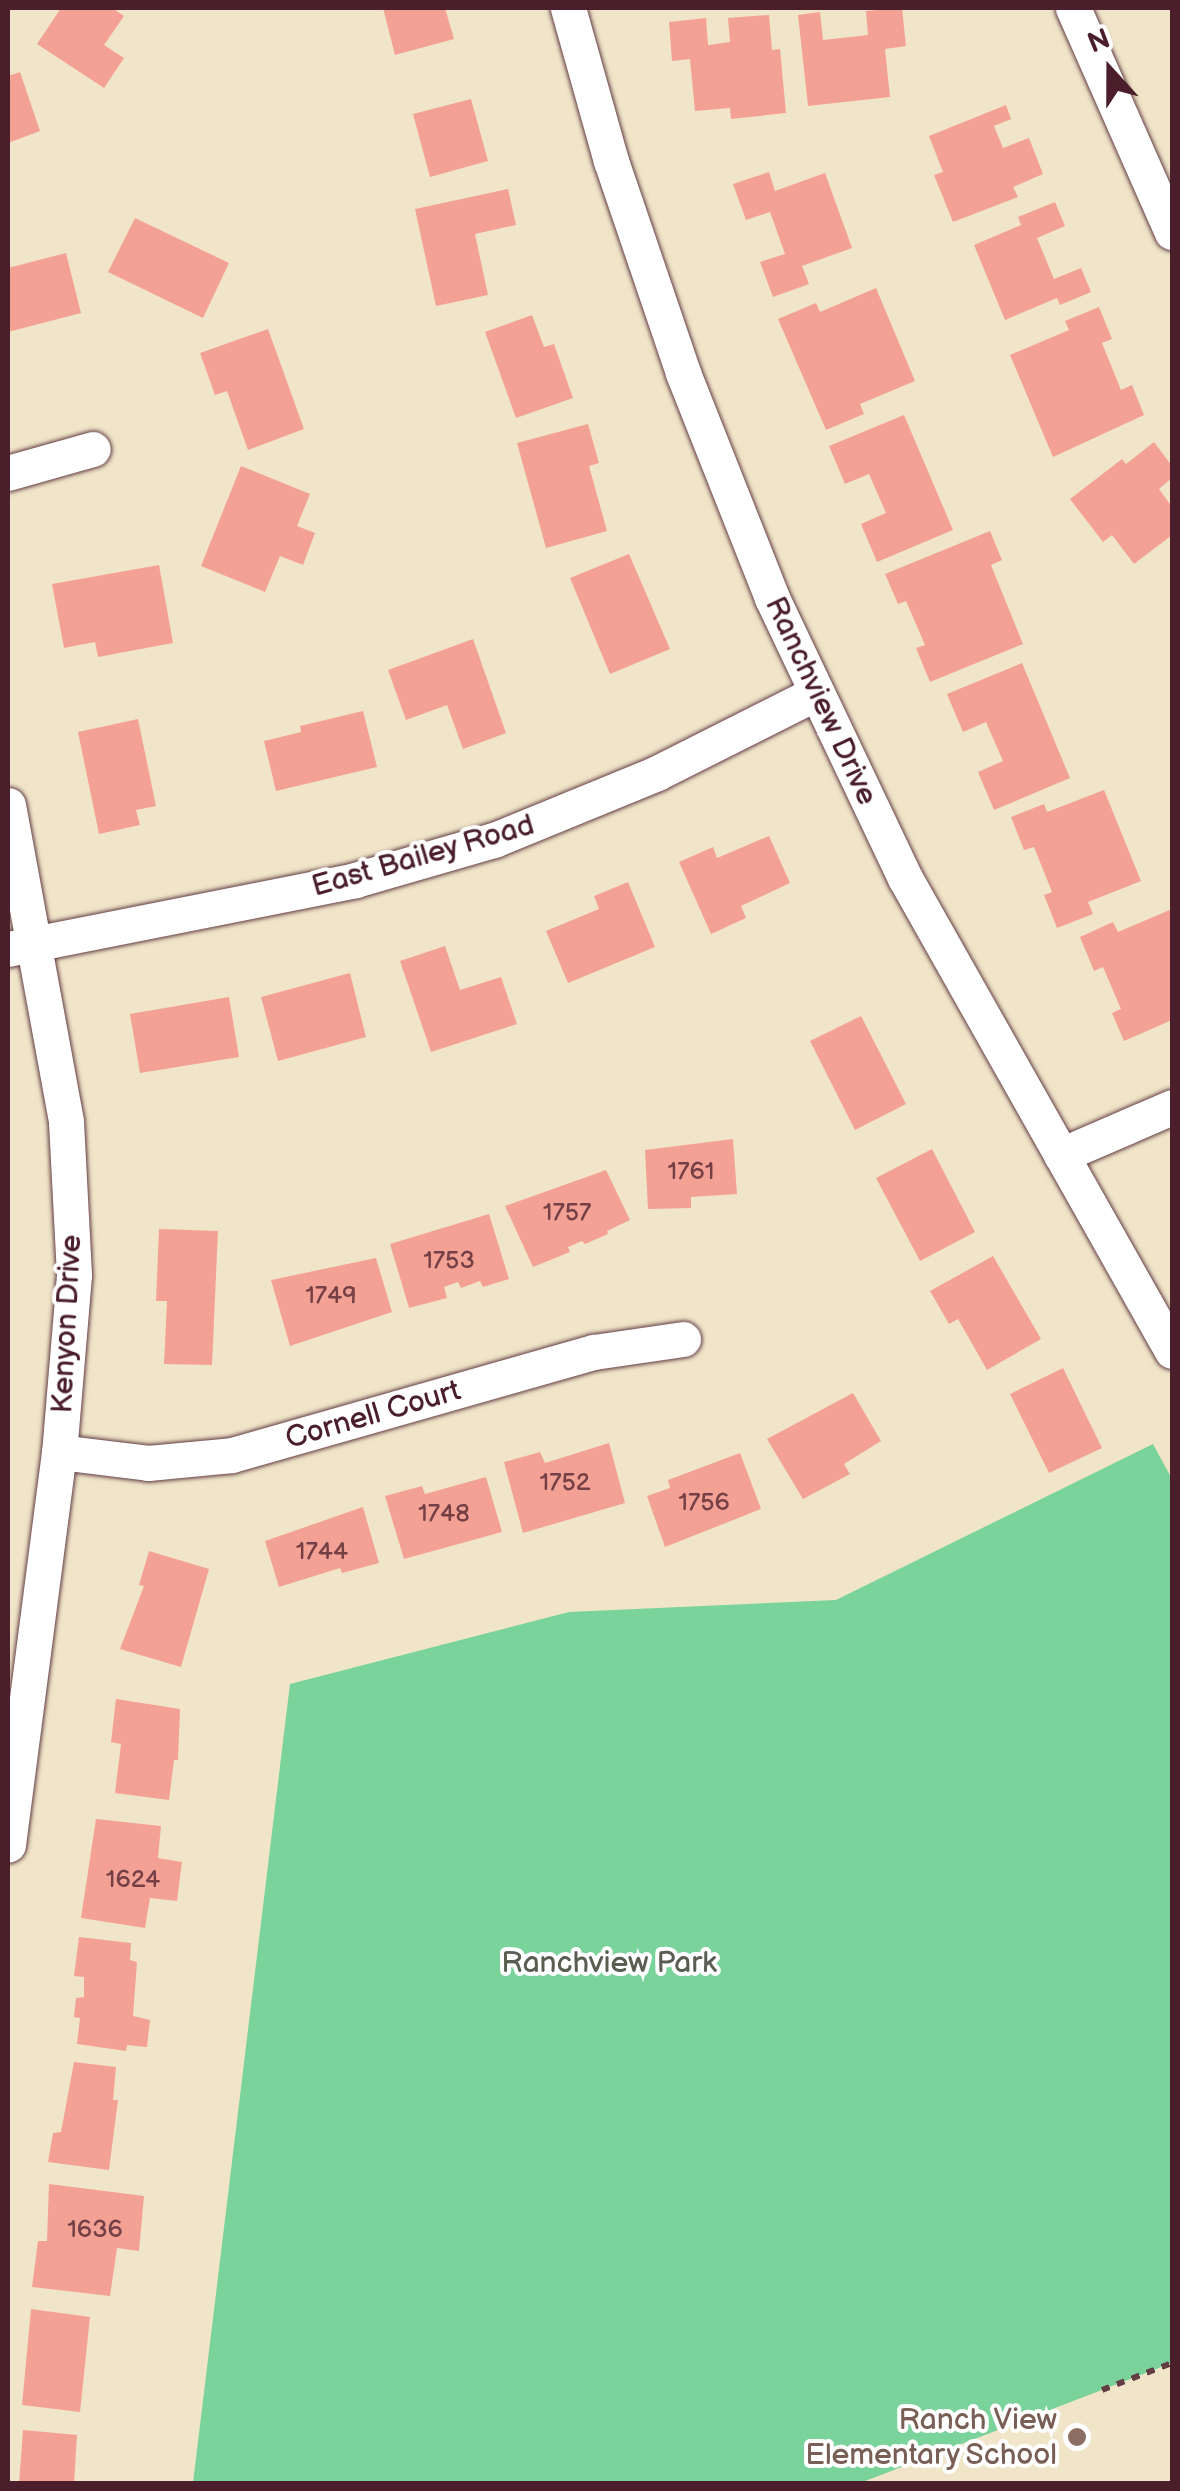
<!DOCTYPE html>
<html>
<head>
<meta charset="utf-8">
<style>
	body { margin:0 }
	#map { position:relative; width:1180px; height:2491px; overflow:hidden; background:#f0e5c9; font-family:"Balsamiq Sans",sans-serif }
	div>[style] { position:absolute }
	.green>* { inset:0; background:#79d39a }
	.building>* { inset:0; background:#f4a195 }
	.path>* { height:6px; margin-top:-3px; transform-origin:0; background:repeating-linear-gradient(90deg,#633d43 0 8px,transparent 0 16px) }
	.roads { filter:drop-shadow(0 0 2px #633d43) drop-shadow(0 0 2px #633d43) }
	.street>* { height:35px; margin:-17.5px; padding:0 17.5px; transform-origin:17.5px; border-radius:17.5px; background:#fff }
	.dots>* { width:28px; height:28px; translate:-50% -50%; box-sizing:border-box; border:5px solid #fff; border-radius:50% }
	span { translate:-50% -50%; white-space:nowrap; text-align:center; line-height:1.15; -webkit-text-stroke:8px #fff; paint-order:stroke }
	.number-label { font-size:25px; color:#744046 }
	.number-label span { -webkit-text-stroke-width:0 }
	.street-label { font-size:30px; color:#4a1f2b }
	.park-label { font-size:30px; color:#5a5e52 }
	.education-label { font-size:30px; color:#785e54 }
	.right { translate:-100% -50%; text-align:right }
	.frame { position:absolute; inset:0; border:10px solid #4a1f2b; pointer-events:none }
	.north { position:absolute; left:1060px; top:20px; width:100px; height:100px; -webkit-text-stroke:8px #fff; paint-order:stroke; rotate:339deg; font-size:28px; font-weight:700; line-height:40px; text-align:center; color:#4a1f2b }
	.north::after { content:''; display:block; margin:auto; width:35px; height:45px; background:#4a1f2b; clip-path:polygon(50% 0,100% 100%,50% 72%,0 100%) }
</style>
</head>
<body>
<div id="map">
	<div class="green">
		<i style="clip-path:polygon(1153px 1444px,1172px 1479px,1172px 2363px,860px 2483px,193px 2483px,290px 1684px,569px 1612px,836px 1600px)"></i>
	</div>
	<div class="building">
		<i style="clip-path:polygon(61px 8px,112px 8px,124px 16px,104px 45px,124px 58px,104px 88px,37px 44px)"></i>
		<i style="clip-path:polygon(383px 8px,445px 8px,454px 39px,395px 55px)"></i>
		<i style="clip-path:polygon(902px 8px,906px 46px,885px 49px,890px 97px,808px 106px,798px 15px,820px 12px,823px 40px,868px 35px,866px 11px)"></i>
		<i style="clip-path:polygon(769px 15px,772px 50px,780px 49px,786px 113px,731px 119px,730px 108px,695px 111px,690px 59px,672px 61px,669px 22px,706px 18px,708px 45px,730px 42px,728px 18px)"></i>
		<i style="clip-path:polygon(20px 72px,40px 131px,8px 143px,8px 76px)"></i>
		<i style="clip-path:polygon(471px 99px,488px 161px,430px 177px,413px 114px)"></i>
		<i style="clip-path:polygon(1006px 105px,1011px 119px,994px 126px,1003px 148px,1029px 138px,1043px 174px,1013px 187px,1018px 197px,953px 222px,934px 175px,943px 172px,929px 136px)"></i>
		<i style="clip-path:polygon(769px 172px,775px 191px,825px 173px,852px 248px,802px 266px,809px 284px,773px 297px,760px 262px,785px 254px,770px 212px,746px 220px,733px 184px)"></i>
		<i style="clip-path:polygon(508px 189px,516px 225px,475px 234px,488px 295px,436px 306px,415px 209px)"></i>
		<i style="clip-path:polygon(1055px 202px,1065px 226px,1037px 238px,1054px 279px,1081px 268px,1091px 292px,1060px 305px,1057px 298px,1005px 320px,974px 245px,1021px 225px,1018px 217px)"></i>
		<i style="clip-path:polygon(135px 218px,229px 263px,203px 318px,108px 272px)"></i>
		<i style="clip-path:polygon(66px 253px,81px 313px,8px 332px,8px 268px)"></i>
		<i style="clip-path:polygon(876px 288px,915px 381px,860px 404px,864px 414px,826px 430px,778px 319px,816px 303px,820px 312px)"></i>
		<i style="clip-path:polygon(1099px 307px,1112px 339px,1102px 343px,1121px 390px,1132px 385px,1144px 415px,1053px 457px,1010px 355px,1069px 330px,1065px 321px)"></i>
		<i style="clip-path:polygon(532px 315px,544px 347px,554px 344px,573px 398px,516px 418px,485px 332px)"></i>
		<i style="clip-path:polygon(268px 329px,304px 429px,248px 450px,227px 391px,215px 395px,200px 353px)"></i>
		<i style="clip-path:polygon(904px 415px,953px 530px,877px 562px,861px 524px,886px 513px,869px 474px,845px 484px,829px 446px)"></i>
		<i style="clip-path:polygon(588px 424px,599px 463px,589px 466px,607px 531px,546px 548px,517px 443px)"></i>
		<i style="clip-path:polygon(1154px 442px,1172px 466px,1172px 478px,1159px 489px,1172px 507px,1172px 535px,1134px 564px,1112px 535px,1103px 542px,1070px 499px,1122px 459px,1126px 464px)"></i>
		<i style="clip-path:polygon(241px 466px,310px 494px,297px 526px,315px 533px,303px 565px,280px 556px,265px 592px,201px 566px)"></i>
		<i style="clip-path:polygon(990px 531px,1002px 560px,991px 565px,1023px 644px,930px 682px,916px 648px,925px 645px,906px 601px,898px 604px,885px 574px)"></i>
		<i style="clip-path:polygon(629px 554px,670px 649px,610px 674px,570px 578px)"></i>
		<i style="clip-path:polygon(159px 565px,173px 643px,98px 657px,95px 642px,64px 648px,52px 584px)"></i>
		<i style="clip-path:polygon(473px 639px,506px 733px,463px 749px,447px 705px,406px 720px,388px 670px)"></i>
		<i style="clip-path:polygon(1022px 663px,1070px 778px,994px 810px,978px 772px,1003px 761px,986px 722px,963px 732px,947px 694px)"></i>
		<i style="clip-path:polygon(363px 711px,377px 767px,276px 791px,264px 741px,301px 732px,300px 726px)"></i>
		<i style="clip-path:polygon(138px 719px,156px 806px,136px 810px,140px 825px,99px 834px,78px 732px)"></i>
		<i style="clip-path:polygon(1104px 790px,1141px 881px,1088px 902px,1093px 914px,1057px 928px,1044px 895px,1052px 892px,1034px 847px,1024px 850px,1011px 817px,1044px 804px,1047px 812px)"></i>
		<i style="clip-path:polygon(769px 836px,790px 883px,741px 906px,746px 918px,711px 934px,679px 862px,713px 847px,717px 858px)"></i>
		<i style="clip-path:polygon(628px 882px,655px 947px,568px 983px,546px 931px,599px 909px,594px 896px)"></i>
		<i style="clip-path:polygon(1172px 909px,1172px 1020px,1124px 1041px,1112px 1013px,1121px 1009px,1103px 967px,1094px 971px,1080px 937px,1113px 922px,1118px 932px)"></i>
		<i style="clip-path:polygon(445px 946px,460px 990px,501px 977px,517px 1024px,431px 1052px,400px 961px)"></i>
		<i style="clip-path:polygon(350px 973px,366px 1037px,278px 1061px,261px 997px)"></i>
		<i style="clip-path:polygon(229px 997px,239px 1057px,140px 1073px,130px 1014px)"></i>
		<i style="clip-path:polygon(861px 1016px,906px 1104px,855px 1130px,810px 1041px)"></i>
		<i style="clip-path:polygon(733px 1139px,737px 1194px,691px 1197px,691px 1208px,648px 1209px,645px 1150px)"></i>
		<i style="clip-path:polygon(932px 1149px,975px 1232px,920px 1261px,876px 1178px)"></i>
		<i style="clip-path:polygon(606px 1170px,630px 1220px,607px 1231px,608px 1234px,585px 1244px,582px 1241px,568px 1247px,570px 1252px,533px 1267px,505px 1206px)"></i>
		<i style="clip-path:polygon(489px 1214px,509px 1279px,483px 1287px,480px 1281px,461px 1288px,458px 1282px,444px 1287px,447px 1298px,409px 1308px,390px 1244px)"></i>
		<i style="clip-path:polygon(159px 1229px,218px 1231px,212px 1365px,164px 1364px,167px 1301px,156px 1301px)"></i>
		<i style="clip-path:polygon(993px 1256px,1041px 1339px,987px 1370px,958px 1319px,949px 1324px,930px 1291px)"></i>
		<i style="clip-path:polygon(376px 1258px,392px 1312px,290px 1346px,271px 1280px)"></i>
		<i style="clip-path:polygon(1063px 1368px,1102px 1448px,1049px 1473px,1010px 1394px)"></i>
		<i style="clip-path:polygon(853px 1393px,881px 1441px,844px 1464px,850px 1474px,803px 1499px,767px 1439px)"></i>
		<i style="clip-path:polygon(609px 1443px,625px 1503px,523px 1533px,504px 1462px,540px 1452px,545px 1463px)"></i>
		<i style="clip-path:polygon(740px 1453px,761px 1509px,665px 1547px,647px 1496px,670px 1488px,668px 1480px)"></i>
		<i style="clip-path:polygon(486px 1477px,502px 1532px,404px 1559px,385px 1496px,422px 1486px,425px 1494px)"></i>
		<i style="clip-path:polygon(363px 1507px,379px 1563px,342px 1573px,340px 1568px,279px 1587px,265px 1541px)"></i>
		<i style="clip-path:polygon(149px 1551px,209px 1569px,181px 1667px,120px 1649px,144px 1586px,139px 1585px)"></i>
		<i style="clip-path:polygon(116px 1699px,180px 1709px,178px 1760px,174px 1760px,169px 1800px,115px 1793px,121px 1744px,111px 1742px)"></i>
		<i style="clip-path:polygon(96px 1819px,161px 1826px,158px 1858px,182px 1862px,177px 1901px,150px 1898px,145px 1928px,81px 1918px)"></i>
		<i style="clip-path:polygon(79px 1937px,131px 1943px,130px 1960px,137px 1962px,133px 2016px,150px 2020px,147px 2047px,127px 2045px,126px 2051px,77px 2044px,80px 2018px,74px 2017px,76px 1998px,84px 1997px,84px 1977px,74px 1976px)"></i>
		<i style="clip-path:polygon(74px 2062px,116px 2067px,113px 2100px,118px 2100px,109px 2170px,48px 2162px,53px 2133px,61px 2132px)"></i>
		<i style="clip-path:polygon(49px 2184px,144px 2196px,139px 2251px,117px 2248px,110px 2296px,32px 2287px,38px 2241px,47px 2241px)"></i>
		<i style="clip-path:polygon(31px 2309px,90px 2317px,80px 2412px,22px 2405px)"></i>
		<i style="clip-path:polygon(23px 2430px,77px 2435px,74px 2484px,19px 2484px)"></i>
	</div>
	<div class="path">
		<i style="left:1102px;top:2390px;width:75px;rotate:-21.1deg"></i>
	</div>
	<div class="roads">
		<div class="street">
			<i style="left:568px;top:8px;width:159px;rotate:74.3deg"></i>
			<i style="left:611px;top:161px;width:224px;rotate:71.2deg"></i>
			<i style="left:683px;top:373px;width:242px;rotate:68.4deg"></i>
			<i style="left:772px;top:598px;width:310px;rotate:64.6deg"></i>
			<i style="left:905px;top:878px;width:543px;rotate:60.56deg"></i>
			<i style="left:1073px;top:8px;width:245px;rotate:66.2deg"></i>
			<i style="left:8px;top:473px;width:88px;rotate:-15.8deg"></i>
			<i style="left:8px;top:805px;width:322px;rotate:79.6deg"></i>
			<i style="left:66px;top:1122px;width:153px;rotate:87deg"></i>
			<i style="left:74px;top:1275px;width:178px;rotate:94.8deg"></i>
			<i style="left:59px;top:1452px;width:396px;rotate:97.4deg"></i>
			<i style="left:8px;top:949px;width:354px;rotate:-11.2deg"></i>
			<i style="left:355px;top:880px;width:145px;rotate:-16.1deg"></i>
			<i style="left:494px;top:840px;width:176px;rotate:-22.3deg"></i>
			<i style="left:657px;top:773px;width:178px;rotate:-26.7deg"></i>
			<i style="left:1061px;top:1155px;width:121px;rotate:-23.4deg"></i>
			<i style="left:59px;top:1452px;width:90px;rotate:7deg"></i>
			<i style="left:148px;top:1463px;width:84px;rotate:-5.4deg"></i>
			<i style="left:232px;top:1455px;width:376px;rotate:-15.9deg"></i>
			<i style="left:594px;top:1352px;width:90px;rotate:-8.3deg"></i>
		</div>
	</div>
	<div class="dots">
		<i style="left:1077px;top:2437px;background:#8d6e63"></i>
	</div>
	<div class="number-label">
		<span style="left:691px;top:1172px">1761</span>
		<span style="left:567px;top:1213px">1757</span>
		<span style="left:449px;top:1261px">1753</span>
		<span style="left:331px;top:1296px">1749</span>
		<span style="left:565px;top:1483px">1752</span>
		<span style="left:704px;top:1503px">1756</span>
		<span style="left:444px;top:1514px">1748</span>
		<span style="left:322px;top:1552px">1744</span>
		<span style="left:133px;top:1880px">1624</span>
		<span style="left:95px;top:2230px">1636</span>
	</div>
	<div class="street-label">
		<span style="left:821px;top:701px;rotate:65deg">Ranchview Drive</span>
		<span style="left:423px;top:856px;rotate:-16deg">East Bailey Road</span>
		<span style="left:67px;top:1324px;rotate:-87deg">Kenyon Drive</span>
		<span style="left:373px;top:1415px;rotate:-16deg">Cornell Court</span>
	</div>
	<div class="park-label">
		<span style="left:609px;top:1963px">Ranchview Park</span>
	</div>
	<div class="education-label">
		<span class="right" style="left:1057px;top:2437px">Ranch View<br>Elementary School</span>
	</div>
	<div class="frame"></div>
	<div class="north">N</div>
</div>
</body>
</html>
